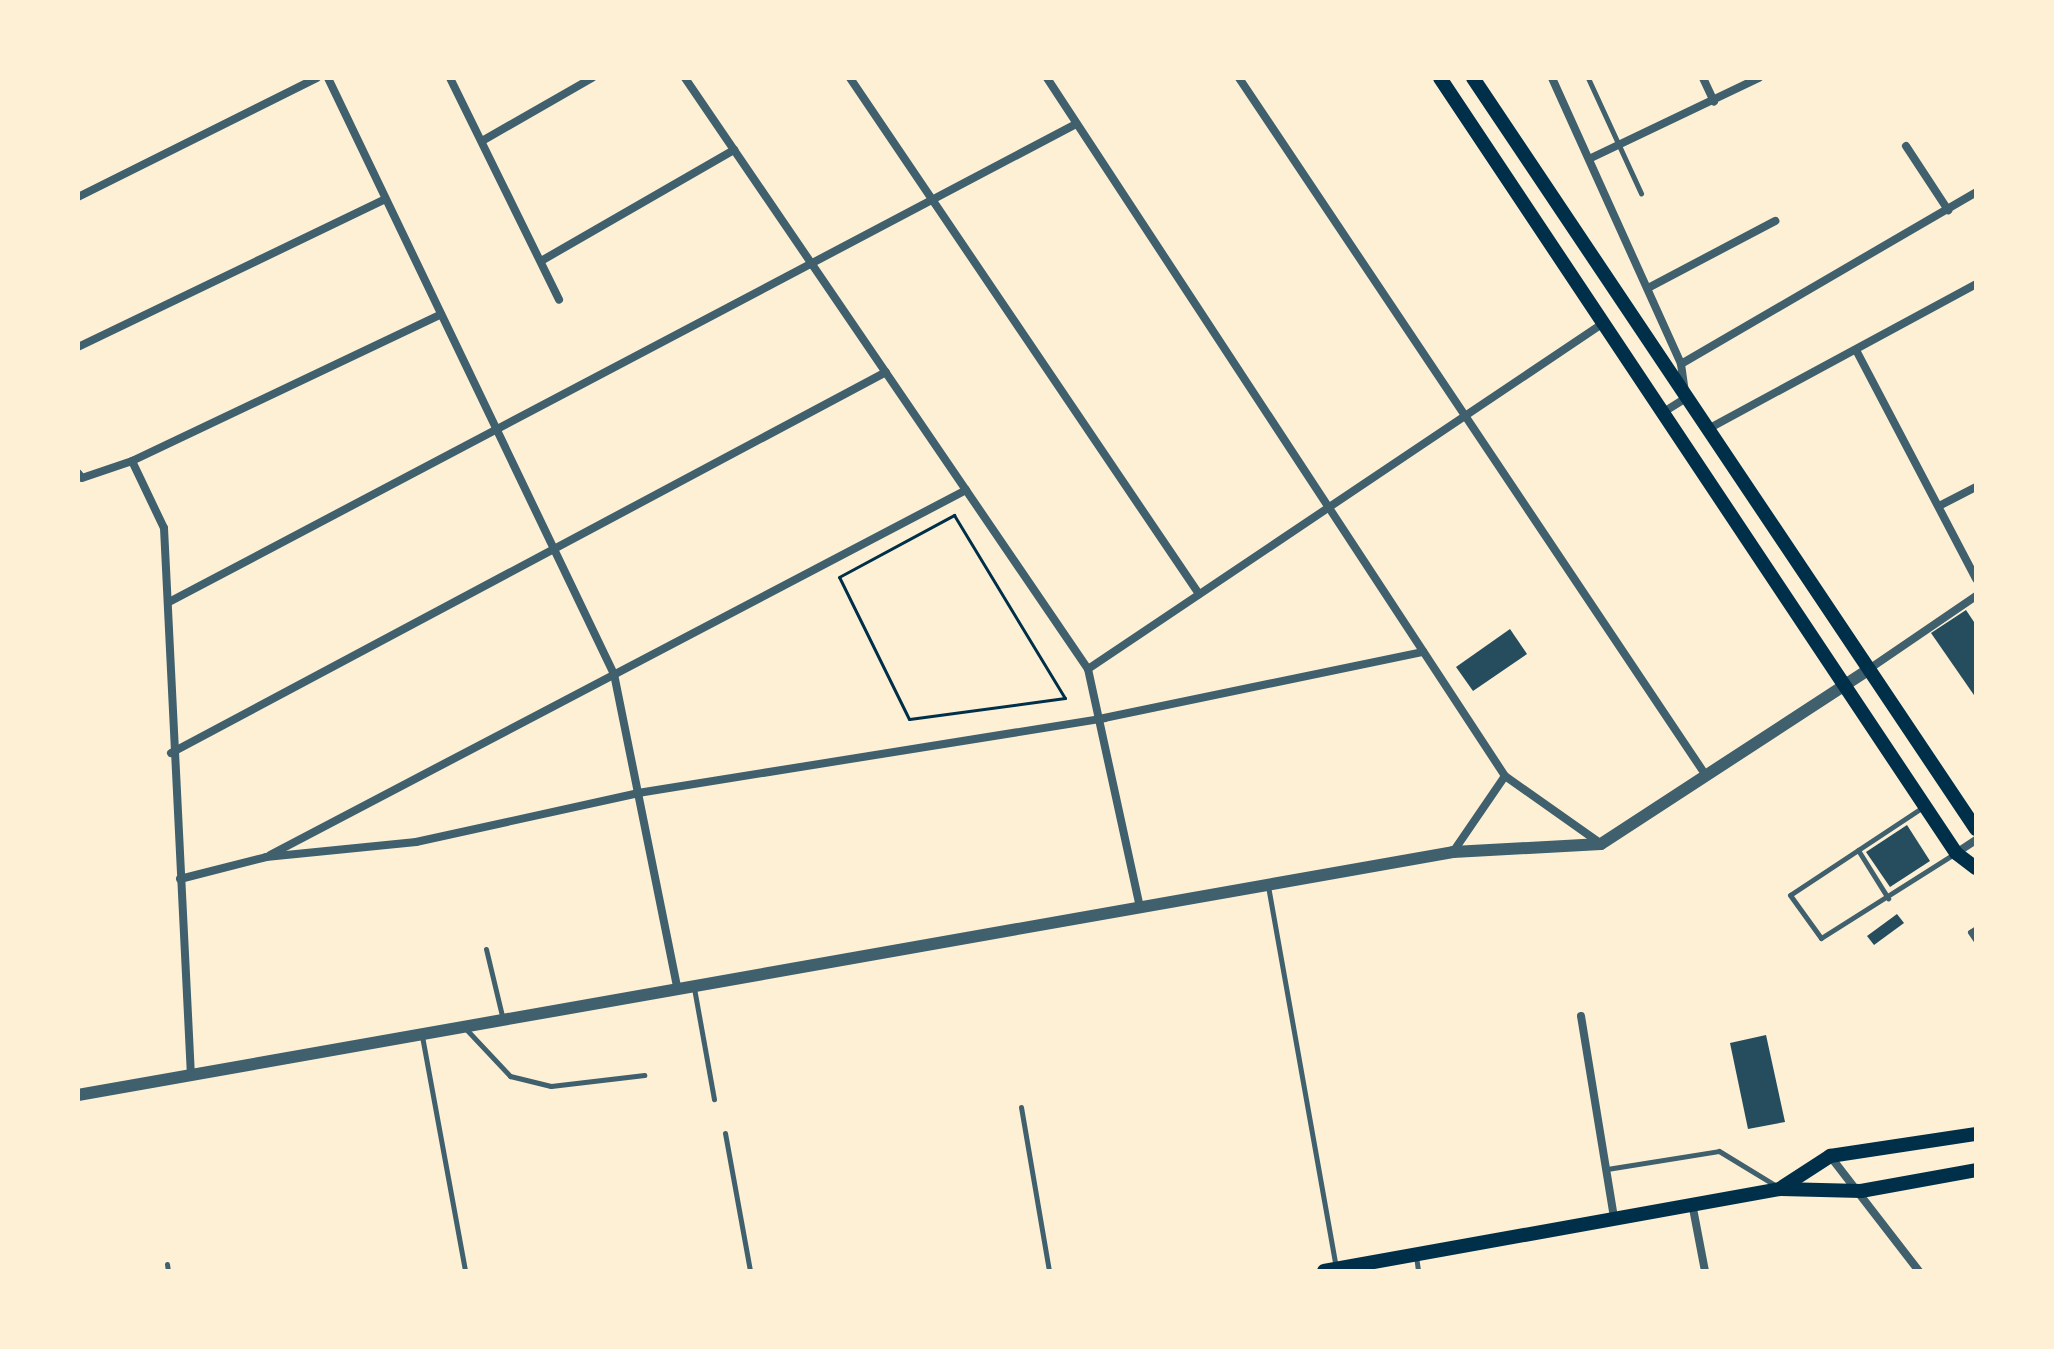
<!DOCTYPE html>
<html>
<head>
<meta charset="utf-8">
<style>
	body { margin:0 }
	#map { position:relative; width:2054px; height:1349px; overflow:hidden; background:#fdf0d5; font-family:Montserrat,sans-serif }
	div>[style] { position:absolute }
	.building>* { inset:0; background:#264d5e }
	.path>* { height:3px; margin:-1.5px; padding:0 1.5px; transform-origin:1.5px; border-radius:1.5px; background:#003049 }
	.service>* { height:5px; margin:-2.5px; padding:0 2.5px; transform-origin:2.5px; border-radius:2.5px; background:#3f606c }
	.minor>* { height:8px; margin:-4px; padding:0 4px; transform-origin:4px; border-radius:4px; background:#3f606c }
	.tertiary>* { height:12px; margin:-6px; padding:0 6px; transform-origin:6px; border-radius:6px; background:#3f606c }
	.secondary>* { height:14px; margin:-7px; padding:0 7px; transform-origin:7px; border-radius:7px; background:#003049 }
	span { translate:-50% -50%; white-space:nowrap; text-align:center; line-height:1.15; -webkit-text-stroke:8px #fdf0d5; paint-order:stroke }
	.frame { position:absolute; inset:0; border:80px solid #fdf0d5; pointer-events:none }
</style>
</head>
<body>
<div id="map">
	<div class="building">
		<i style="clip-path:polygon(1966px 610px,1976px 625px,1976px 698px,1931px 633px)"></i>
		<i style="clip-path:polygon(1510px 629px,1527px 654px,1473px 691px,1456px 667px)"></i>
		<i style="clip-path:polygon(1907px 825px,1930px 861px,1890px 887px,1866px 852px)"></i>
		<i style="clip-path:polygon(1897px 914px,1904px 923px,1874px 945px,1867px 936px)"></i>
		<i style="clip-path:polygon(1766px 1035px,1785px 1122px,1748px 1129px,1730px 1043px)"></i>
	</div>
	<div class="path">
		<i style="left:954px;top:515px;width:214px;rotate:58.8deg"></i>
		<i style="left:1065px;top:698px;width:157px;rotate:172.3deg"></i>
		<i style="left:909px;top:719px;width:158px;rotate:-116.2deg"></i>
		<i style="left:839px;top:577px;width:131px;rotate:-28.3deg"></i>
	</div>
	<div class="service">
		<i style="left:1588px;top:78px;width:127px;rotate:65.3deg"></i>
		<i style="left:1923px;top:807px;width:159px;rotate:146.5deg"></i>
		<i style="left:1790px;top:895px;width:53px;rotate:54.2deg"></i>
		<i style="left:1821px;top:938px;width:157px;rotate:-32.3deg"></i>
		<i style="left:1858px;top:850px;width:57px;rotate:58deg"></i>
		<i style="left:1268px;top:886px;width:386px;rotate:79.9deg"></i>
		<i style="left:1976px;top:928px;width:7px;rotate:146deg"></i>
		<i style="left:1970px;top:932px;width:11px;rotate:56deg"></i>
		<i style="left:486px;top:949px;width:73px;rotate:76.5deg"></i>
		<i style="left:694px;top:988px;width:113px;rotate:79.8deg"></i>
		<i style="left:465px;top:1028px;width:66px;rotate:46.8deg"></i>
		<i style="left:510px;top:1076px;width:42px;rotate:13.7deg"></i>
		<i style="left:551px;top:1086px;width:94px;rotate:-6.7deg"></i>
		<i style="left:422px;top:1036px;width:239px;rotate:79.6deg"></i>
		<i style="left:1021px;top:1107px;width:166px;rotate:80.3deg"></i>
		<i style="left:725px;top:1133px;width:140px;rotate:79.7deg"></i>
		<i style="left:1607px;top:1169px;width:113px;rotate:-9.1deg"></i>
		<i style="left:1719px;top:1151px;width:69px;rotate:31.4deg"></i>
		<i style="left:1416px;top:1256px;width:15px;rotate:82deg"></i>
		<i style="left:167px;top:1264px;width:7px;rotate:82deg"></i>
	</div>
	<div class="minor">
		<i style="left:328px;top:78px;width:661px;rotate:64.37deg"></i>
		<i style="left:614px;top:674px;width:322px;rotate:78.6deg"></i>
		<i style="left:450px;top:78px;width:247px;rotate:63.8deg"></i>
		<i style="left:685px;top:78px;width:715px;rotate:55.71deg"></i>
		<i style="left:1088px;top:669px;width:245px;rotate:77.7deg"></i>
		<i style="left:850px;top:78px;width:623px;rotate:55.93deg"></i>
		<i style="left:1047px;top:78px;width:835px;rotate:56.73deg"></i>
		<i style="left:1505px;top:776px;width:116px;rotate:35.2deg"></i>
		<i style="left:1239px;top:78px;width:838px;rotate:56.2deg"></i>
		<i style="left:1552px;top:78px;width:314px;rotate:65.7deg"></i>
		<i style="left:1681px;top:364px;width:34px;rotate:82deg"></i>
		<i style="left:1686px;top:398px;width:28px;rotate:148deg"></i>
		<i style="left:1703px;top:78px;width:26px;rotate:65deg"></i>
		<i style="left:482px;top:141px;width:127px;rotate:-29.8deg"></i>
		<i style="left:1906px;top:146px;width:77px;rotate:56.7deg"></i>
		<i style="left:1591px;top:158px;width:186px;rotate:-25.5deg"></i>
		<i style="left:78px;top:197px;width:267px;rotate:-26.5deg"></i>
		<i style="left:541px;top:261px;width:223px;rotate:-29.9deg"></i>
		<i style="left:1648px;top:288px;width:144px;rotate:-27.8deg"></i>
		<i style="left:78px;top:347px;width:341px;rotate:-25.7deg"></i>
		<i style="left:1856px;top:350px;width:259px;rotate:62.3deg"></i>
		<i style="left:1681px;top:364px;width:341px;rotate:-30.2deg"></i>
		<i style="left:1708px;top:429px;width:305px;rotate:-28.4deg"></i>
		<i style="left:132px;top:461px;width:74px;rotate:64.5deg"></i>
		<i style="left:164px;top:528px;width:549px;rotate:87.18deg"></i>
		<i style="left:78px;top:473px;width:6px;rotate:51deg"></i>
		<i style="left:82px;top:478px;width:53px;rotate:-18.8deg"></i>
		<i style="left:132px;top:461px;width:342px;rotate:-25.4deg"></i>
		<i style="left:1939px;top:506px;width:42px;rotate:-27.2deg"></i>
		<i style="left:169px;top:602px;width:1025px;rotate:-27.79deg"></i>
		<i style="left:1088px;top:669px;width:619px;rotate:-33.87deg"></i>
		<i style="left:1869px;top:669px;width:130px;rotate:-34.3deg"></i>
		<i style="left:171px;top:753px;width:810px;rotate:-28.05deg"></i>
		<i style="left:1453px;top:852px;width:92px;rotate:-55.6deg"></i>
		<i style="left:1956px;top:853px;width:24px;rotate:-33deg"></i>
		<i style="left:270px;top:855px;width:786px;rotate:-27.67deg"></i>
		<i style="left:180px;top:879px;width:89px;rotate:-14.3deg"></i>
		<i style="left:266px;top:857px;width:151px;rotate:-5.7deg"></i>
		<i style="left:416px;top:842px;width:227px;rotate:-12.4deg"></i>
		<i style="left:638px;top:793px;width:472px;rotate:-9.1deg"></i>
		<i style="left:1104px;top:718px;width:326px;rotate:-11.7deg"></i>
		<i style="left:1581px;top:1016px;width:204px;rotate:80.7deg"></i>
		<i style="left:1830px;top:1156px;width:145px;rotate:52.3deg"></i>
		<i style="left:1692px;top:1203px;width:69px;rotate:79.2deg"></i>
	</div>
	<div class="tertiary">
		<i style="left:78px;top:1095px;width:1396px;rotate:-10.02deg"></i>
		<i style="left:1453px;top:852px;width:148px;rotate:-3.1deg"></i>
		<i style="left:1601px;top:844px;width:320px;rotate:-33.1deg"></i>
	</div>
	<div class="secondary">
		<i style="left:1440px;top:78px;width:931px;rotate:56.34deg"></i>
		<i style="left:1956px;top:853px;width:25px;rotate:37deg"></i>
		<i style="left:1473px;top:78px;width:904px;rotate:56.19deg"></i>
		<i style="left:1781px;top:1188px;width:59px;rotate:-33.1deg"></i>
		<i style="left:1830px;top:1156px;width:148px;rotate:-8.6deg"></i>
		<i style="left:1324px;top:1271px;width:464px;rotate:-10.2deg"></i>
		<i style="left:1781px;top:1189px;width:80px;rotate:1.4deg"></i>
		<i style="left:1861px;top:1191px;width:117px;rotate:-10.3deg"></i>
	</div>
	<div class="frame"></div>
</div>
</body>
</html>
